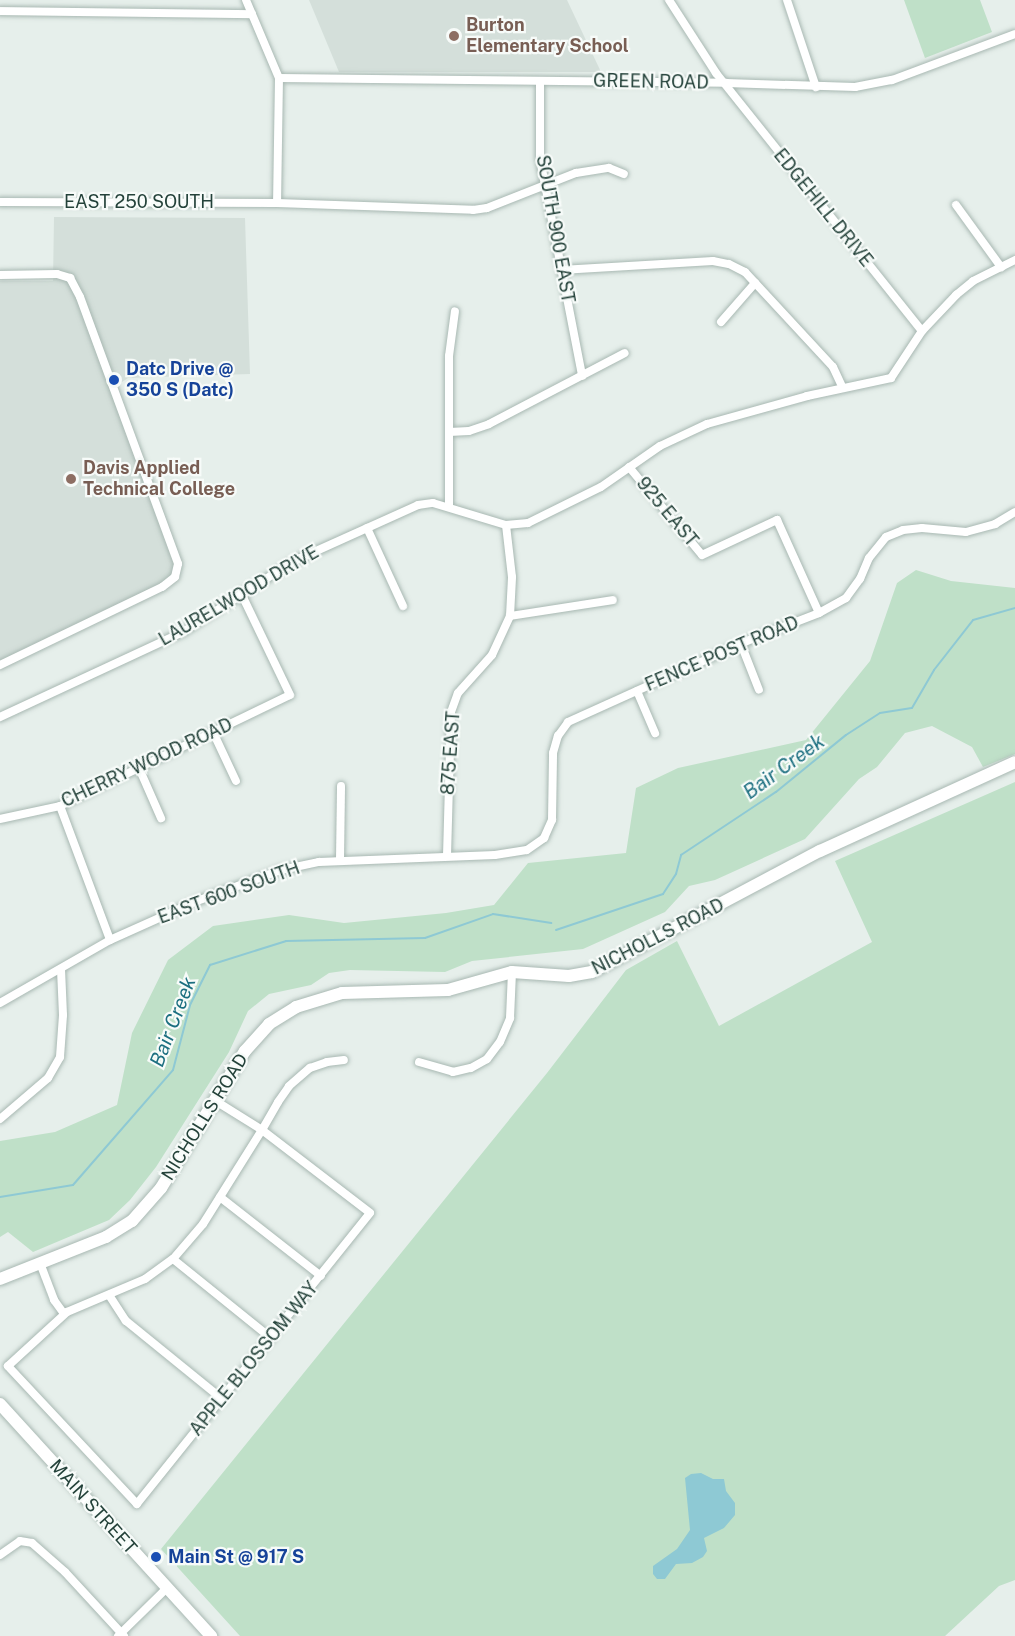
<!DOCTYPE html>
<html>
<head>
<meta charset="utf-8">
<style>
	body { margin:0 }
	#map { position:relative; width:1015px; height:1636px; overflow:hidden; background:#e6efeb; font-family:"Public Sans",sans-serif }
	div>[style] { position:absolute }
	.built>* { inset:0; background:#d4dfda }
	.green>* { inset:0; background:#bfe0c8 }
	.water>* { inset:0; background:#8ec9d4 }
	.stream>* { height:2px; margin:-1px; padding:0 1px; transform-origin:1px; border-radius:1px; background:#8ec9d4 }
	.roads { filter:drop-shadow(0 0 2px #a8b8b2) drop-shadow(0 0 2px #a8b8b2) }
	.street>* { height:8px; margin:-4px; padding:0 4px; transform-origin:4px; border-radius:4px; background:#fff }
	.secondary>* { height:12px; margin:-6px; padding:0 6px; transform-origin:6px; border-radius:6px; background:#fff }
	.dots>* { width:16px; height:16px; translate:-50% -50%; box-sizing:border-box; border:3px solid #f7fbf9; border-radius:50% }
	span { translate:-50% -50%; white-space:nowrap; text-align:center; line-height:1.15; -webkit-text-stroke:4.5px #f7fbf9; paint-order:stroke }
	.education-label { font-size:18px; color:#785e54; font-weight:700 }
	.left { translate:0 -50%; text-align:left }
	.street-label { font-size:18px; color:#24423a }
	.transit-label { font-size:18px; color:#164399; font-weight:700 }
	.water-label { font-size:20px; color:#1c6f80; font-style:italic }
</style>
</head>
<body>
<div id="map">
	<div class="built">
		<i style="clip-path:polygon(309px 0,567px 0,601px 72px,339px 72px)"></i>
		<i style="clip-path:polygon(54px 217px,245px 218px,250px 374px,128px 378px,110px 390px,175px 568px,171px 579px,0 664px,0 281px,53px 281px)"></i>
	</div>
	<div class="green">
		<i style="clip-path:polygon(904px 0,980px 0,992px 32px,925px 58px)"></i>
		<i style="clip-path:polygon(916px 570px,951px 581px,1015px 588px,1015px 754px,983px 767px,972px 747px,932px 726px,905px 733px,877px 767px,859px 779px,805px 839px,715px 880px,689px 886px,665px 912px,583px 949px,472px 961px,445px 972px,350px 970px,329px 973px,311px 985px,269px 994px,248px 1011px,229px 1052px,156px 1167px,130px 1200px,109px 1220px,33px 1252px,8px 1232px,0 1237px,0 1141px,55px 1132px,117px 1105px,132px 1033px,168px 960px,213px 926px,289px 915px,344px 923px,446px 913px,494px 905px,528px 863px,626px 853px,636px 788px,678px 768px,806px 740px,870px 661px,897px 583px)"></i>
		<i style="clip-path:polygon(1015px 782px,1015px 1580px,999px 1586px,945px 1636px,240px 1636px,161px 1549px,547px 1073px,626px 970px,677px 941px,719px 1026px,872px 942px,835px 861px)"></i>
	</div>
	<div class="water">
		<i style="clip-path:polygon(701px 1473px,713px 1479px,724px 1479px,726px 1491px,735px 1503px,735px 1515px,724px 1528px,704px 1538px,707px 1551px,703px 1557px,692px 1563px,676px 1564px,665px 1579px,657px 1579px,653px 1574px,653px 1566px,677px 1549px,690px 1530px,685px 1478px,691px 1474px)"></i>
	</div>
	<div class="stream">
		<i style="left:556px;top:930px;width:113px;rotate:-18.6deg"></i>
		<i style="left:663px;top:894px;width:24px;rotate:-57deg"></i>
		<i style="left:676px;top:874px;width:20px;rotate:-75deg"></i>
		<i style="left:681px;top:855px;width:114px;rotate:-33.6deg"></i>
		<i style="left:776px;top:792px;width:90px;rotate:-39.2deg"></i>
		<i style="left:846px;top:735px;width:40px;rotate:-32.9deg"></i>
		<i style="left:880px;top:713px;width:32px;rotate:-9deg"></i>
		<i style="left:912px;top:708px;width:44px;rotate:-59.9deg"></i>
		<i style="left:934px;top:670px;width:63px;rotate:-52deg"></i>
		<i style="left:973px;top:620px;width:44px;rotate:-15.9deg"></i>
		<i style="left:0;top:1197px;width:74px;rotate:-9.3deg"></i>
		<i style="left:73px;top:1185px;width:152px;rotate:-49deg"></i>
		<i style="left:173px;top:1070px;width:67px;rotate:-75.3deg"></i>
		<i style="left:190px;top:1005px;width:45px;rotate:-63.4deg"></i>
		<i style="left:210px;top:965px;width:80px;rotate:-17.5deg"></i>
		<i style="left:286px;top:941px;width:139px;rotate:-1.2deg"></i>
		<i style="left:425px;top:938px;width:72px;rotate:-19.4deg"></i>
		<i style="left:493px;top:914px;width:59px;rotate:8.8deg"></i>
	</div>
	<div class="roads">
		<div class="street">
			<i style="left:246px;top:0;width:85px;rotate:67.1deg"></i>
			<i style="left:279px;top:78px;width:125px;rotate:90.9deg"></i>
			<i style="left:669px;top:0;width:87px;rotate:57.2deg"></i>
			<i style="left:716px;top:73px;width:330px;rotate:51.4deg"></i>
			<i style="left:787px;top:0;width:92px;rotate:71.6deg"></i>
			<i style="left:0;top:11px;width:252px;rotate:0.7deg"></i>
			<i style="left:279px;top:78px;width:447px;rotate:0.6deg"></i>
			<i style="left:726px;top:83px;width:129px;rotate:1.8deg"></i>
			<i style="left:855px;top:87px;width:38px;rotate:-11deg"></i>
			<i style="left:892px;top:80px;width:131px;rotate:-20.5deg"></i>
			<i style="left:540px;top:81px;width:78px;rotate:90deg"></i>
			<i style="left:540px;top:159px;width:221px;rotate:79deg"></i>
			<i style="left:0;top:202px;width:277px;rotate:0.2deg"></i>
			<i style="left:277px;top:203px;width:196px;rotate:2deg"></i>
			<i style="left:473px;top:210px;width:14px;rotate:-8deg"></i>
			<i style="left:487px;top:208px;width:96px;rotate:-21.5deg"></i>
			<i style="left:576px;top:173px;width:33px;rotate:-9deg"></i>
			<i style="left:609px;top:168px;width:16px;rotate:22deg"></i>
			<i style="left:956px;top:205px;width:77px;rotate:54deg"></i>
			<i style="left:561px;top:270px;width:152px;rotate:-3.4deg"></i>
			<i style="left:713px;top:261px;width:16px;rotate:11deg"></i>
			<i style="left:729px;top:264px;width:18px;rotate:27deg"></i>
			<i style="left:745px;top:272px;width:129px;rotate:47.2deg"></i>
			<i style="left:833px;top:367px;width:23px;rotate:65deg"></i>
			<i style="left:0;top:275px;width:57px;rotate:-1deg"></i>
			<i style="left:57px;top:274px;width:14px;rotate:17deg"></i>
			<i style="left:70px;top:278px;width:21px;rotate:62deg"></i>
			<i style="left:80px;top:297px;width:284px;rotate:69.8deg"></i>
			<i style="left:178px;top:564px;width:13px;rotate:103deg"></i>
			<i style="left:175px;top:577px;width:16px;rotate:142deg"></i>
			<i style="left:162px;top:587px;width:180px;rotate:154.3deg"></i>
			<i style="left:721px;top:322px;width:52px;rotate:-48.9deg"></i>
			<i style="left:449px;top:432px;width:20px;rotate:-3deg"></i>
			<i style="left:469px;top:431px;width:21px;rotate:-19deg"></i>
			<i style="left:489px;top:424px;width:153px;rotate:-27.6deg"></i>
			<i style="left:629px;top:467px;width:114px;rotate:50.3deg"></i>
			<i style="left:702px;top:555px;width:83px;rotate:-25deg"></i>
			<i style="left:777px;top:520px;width:102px;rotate:65.7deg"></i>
			<i style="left:449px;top:507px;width:151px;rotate:-90deg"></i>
			<i style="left:449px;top:356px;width:45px;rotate:-82.4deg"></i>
			<i style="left:367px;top:528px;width:86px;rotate:65.2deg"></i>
			<i style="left:510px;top:616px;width:104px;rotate:-8.8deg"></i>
			<i style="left:741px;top:644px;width:49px;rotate:68.6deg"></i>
			<i style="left:637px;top:691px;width:46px;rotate:66.8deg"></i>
			<i style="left:0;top:717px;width:202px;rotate:-24.9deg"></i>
			<i style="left:183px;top:632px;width:132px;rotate:-32.6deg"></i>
			<i style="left:294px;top:561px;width:136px;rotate:-24.3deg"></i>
			<i style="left:418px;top:505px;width:15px;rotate:-8deg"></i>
			<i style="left:433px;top:503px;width:76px;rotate:16.8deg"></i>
			<i style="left:506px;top:525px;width:22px;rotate:-5deg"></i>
			<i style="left:528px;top:523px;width:81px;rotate:-26.3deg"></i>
			<i style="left:601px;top:487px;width:72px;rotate:-34.8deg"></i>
			<i style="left:660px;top:446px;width:52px;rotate:-25.1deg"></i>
			<i style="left:707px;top:424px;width:104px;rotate:-15.6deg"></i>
			<i style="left:807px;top:396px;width:86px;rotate:-12.1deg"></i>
			<i style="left:891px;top:378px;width:56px;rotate:-56.6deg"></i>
			<i style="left:922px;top:331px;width:50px;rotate:-46.6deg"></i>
			<i style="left:956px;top:295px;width:22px;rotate:-39deg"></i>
			<i style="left:973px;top:281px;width:47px;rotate:-26.6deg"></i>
			<i style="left:213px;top:732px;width:54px;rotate:64.9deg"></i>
			<i style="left:139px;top:768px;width:55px;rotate:66.3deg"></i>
			<i style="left:60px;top:806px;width:143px;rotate:69.5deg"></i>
			<i style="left:0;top:819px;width:61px;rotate:-12.2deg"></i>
			<i style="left:60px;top:806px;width:255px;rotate:-25.8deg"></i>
			<i style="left:290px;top:695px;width:113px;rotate:-115.7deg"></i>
			<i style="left:447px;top:856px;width:144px;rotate:-88.4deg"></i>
			<i style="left:451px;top:712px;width:20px;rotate:-70deg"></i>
			<i style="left:458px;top:693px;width:51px;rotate:-48.2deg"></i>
			<i style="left:492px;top:655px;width:43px;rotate:-65.2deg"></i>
			<i style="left:510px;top:616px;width:39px;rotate:-87deg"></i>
			<i style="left:512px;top:577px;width:52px;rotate:-96.6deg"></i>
			<i style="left:340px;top:860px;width:74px;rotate:-89.2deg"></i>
			<i style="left:0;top:1003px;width:127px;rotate:-29.8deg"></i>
			<i style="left:110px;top:940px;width:95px;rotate:-24.1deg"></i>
			<i style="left:197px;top:901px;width:90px;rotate:-20.3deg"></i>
			<i style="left:281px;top:870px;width:39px;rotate:-12deg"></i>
			<i style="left:319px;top:862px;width:176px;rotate:-2.3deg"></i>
			<i style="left:495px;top:855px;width:32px;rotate:-9deg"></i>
			<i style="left:527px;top:850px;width:21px;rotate:-35deg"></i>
			<i style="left:544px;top:838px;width:20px;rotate:-66deg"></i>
			<i style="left:552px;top:820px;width:67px;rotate:-89.1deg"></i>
			<i style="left:553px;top:753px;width:18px;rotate:-74deg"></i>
			<i style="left:558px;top:736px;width:17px;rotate:-54deg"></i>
			<i style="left:568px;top:722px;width:202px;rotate:-24.3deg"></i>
			<i style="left:752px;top:639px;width:72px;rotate:-21.2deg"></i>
			<i style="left:819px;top:613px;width:31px;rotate:-29deg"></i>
			<i style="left:846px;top:598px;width:24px;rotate:-54deg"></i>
			<i style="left:860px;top:579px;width:23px;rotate:-67deg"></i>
			<i style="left:869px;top:558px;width:27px;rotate:-51deg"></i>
			<i style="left:886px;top:537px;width:18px;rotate:-22deg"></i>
			<i style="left:903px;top:530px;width:19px;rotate:-6deg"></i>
			<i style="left:922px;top:528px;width:44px;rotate:5.2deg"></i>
			<i style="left:966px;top:532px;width:30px;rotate:-15deg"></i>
			<i style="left:995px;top:524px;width:23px;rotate:-31deg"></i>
			<i style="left:419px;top:1062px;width:35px;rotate:16deg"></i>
			<i style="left:453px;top:1072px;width:18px;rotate:-13deg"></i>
			<i style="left:471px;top:1068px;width:18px;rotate:-29deg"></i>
			<i style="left:487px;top:1059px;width:21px;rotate:-53deg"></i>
			<i style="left:500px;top:1042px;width:26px;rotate:-67deg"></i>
			<i style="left:510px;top:1018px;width:46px;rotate:-87.5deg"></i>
			<i style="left:214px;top:1100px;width:57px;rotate:32deg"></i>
			<i style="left:262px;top:1130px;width:136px;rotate:37.5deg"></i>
			<i style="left:370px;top:1213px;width:373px;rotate:128.7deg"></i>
			<i style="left:137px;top:1504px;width:189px;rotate:-133.1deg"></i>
			<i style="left:8px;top:1366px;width:80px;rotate:-42.5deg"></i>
			<i style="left:67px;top:1312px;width:85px;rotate:-22.9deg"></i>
			<i style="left:145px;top:1279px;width:34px;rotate:-36deg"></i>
			<i style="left:173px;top:1259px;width:46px;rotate:-49.4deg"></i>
			<i style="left:203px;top:1224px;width:111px;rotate:-57.9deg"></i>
			<i style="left:262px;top:1130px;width:32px;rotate:-60deg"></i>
			<i style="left:278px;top:1102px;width:19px;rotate:-55deg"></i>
			<i style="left:289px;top:1086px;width:28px;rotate:-41deg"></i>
			<i style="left:310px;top:1068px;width:18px;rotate:-19deg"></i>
			<i style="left:327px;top:1062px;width:17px;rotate:-7deg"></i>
			<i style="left:0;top:1119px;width:63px;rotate:-40.5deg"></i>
			<i style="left:48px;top:1078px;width:24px;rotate:-60deg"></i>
			<i style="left:60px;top:1057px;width:42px;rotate:-85.9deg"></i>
			<i style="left:63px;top:1015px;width:46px;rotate:-92.5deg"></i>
			<i style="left:220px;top:1197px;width:128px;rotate:38deg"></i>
			<i style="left:173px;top:1259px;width:126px;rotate:38.9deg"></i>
			<i style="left:40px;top:1263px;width:40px;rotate:69deg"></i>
			<i style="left:54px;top:1300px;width:17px;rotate:54deg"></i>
			<i style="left:109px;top:1295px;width:31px;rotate:57deg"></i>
			<i style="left:126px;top:1321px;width:124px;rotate:39.1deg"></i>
			<i style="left:0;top:1555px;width:24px;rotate:-35deg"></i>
			<i style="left:20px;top:1541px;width:12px;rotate:9deg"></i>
			<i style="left:32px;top:1543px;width:44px;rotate:41.3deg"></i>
			<i style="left:65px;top:1572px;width:87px;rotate:47.3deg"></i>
			<i style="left:118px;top:1636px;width:69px;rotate:-44.4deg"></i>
		</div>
		<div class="secondary">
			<i style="left:0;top:1279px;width:114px;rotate:-21.6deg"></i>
			<i style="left:106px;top:1237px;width:31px;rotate:-32deg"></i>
			<i style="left:132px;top:1221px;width:44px;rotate:-48.7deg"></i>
			<i style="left:161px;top:1188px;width:161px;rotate:-58.5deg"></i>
			<i style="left:245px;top:1051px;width:36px;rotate:-48deg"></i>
			<i style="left:269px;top:1024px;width:32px;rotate:-32deg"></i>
			<i style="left:296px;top:1007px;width:48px;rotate:-16.9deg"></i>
			<i style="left:342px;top:993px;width:106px;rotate:-1.6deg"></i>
			<i style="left:448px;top:990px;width:66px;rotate:-15.7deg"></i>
			<i style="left:512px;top:972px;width:57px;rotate:4deg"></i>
			<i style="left:569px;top:976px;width:23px;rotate:-10deg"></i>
			<i style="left:592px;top:972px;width:258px;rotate:-28deg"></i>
			<i style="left:820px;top:851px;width:214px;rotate:-24.5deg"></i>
			<i style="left:0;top:1404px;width:314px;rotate:47.7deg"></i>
		</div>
	</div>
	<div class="dots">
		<i style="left:454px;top:36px;background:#8d6e63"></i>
		<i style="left:114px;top:380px;background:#1a4fb4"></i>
		<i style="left:71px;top:479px;background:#8d6e63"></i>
		<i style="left:156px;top:1557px;background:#1a4fb4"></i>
	</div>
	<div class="education-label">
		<span class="left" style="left:466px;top:36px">Burton<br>Elementary School</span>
		<span class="left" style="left:83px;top:479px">Davis Applied<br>Technical College</span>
	</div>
	<div class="street-label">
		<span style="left:651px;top:82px;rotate:1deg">GREEN ROAD</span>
		<span style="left:139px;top:202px">EAST 250 SOUTH</span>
		<span style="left:823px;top:208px;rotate:51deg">EDGEHILL DRIVE</span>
		<span style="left:555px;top:229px;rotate:80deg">SOUTH 900 EAST</span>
		<span style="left:667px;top:512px;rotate:50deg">925 EAST</span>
		<span style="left:239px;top:596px;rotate:-30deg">LAURELWOOD DRIVE</span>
		<span style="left:722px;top:654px;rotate:-23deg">FENCE POST ROAD</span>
		<span style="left:451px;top:753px;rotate:-86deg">875 EAST</span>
		<span style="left:147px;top:763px;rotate:-25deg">CHERRY WOOD ROAD</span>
		<span style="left:229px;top:893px;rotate:-20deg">EAST 600 SOUTH</span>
		<span style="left:658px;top:937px;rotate:-27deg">NICHOLLS ROAD</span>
		<span style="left:205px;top:1117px;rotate:-58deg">NICHOLLS ROAD</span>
		<span style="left:254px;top:1359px;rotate:-51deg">APPLE BLOSSOM WAY</span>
		<span style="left:93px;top:1507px;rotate:48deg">MAIN STREET</span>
	</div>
	<div class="transit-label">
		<span class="left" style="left:126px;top:380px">Datc Drive @<br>350 S (Datc)</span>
		<span class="left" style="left:168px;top:1557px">Main St @ 917 S</span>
	</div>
	<div class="water-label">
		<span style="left:784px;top:767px;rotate:-36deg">Bair Creek</span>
		<span style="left:173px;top:1022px;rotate:-69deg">Bair Creek</span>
	</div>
</div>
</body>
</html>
